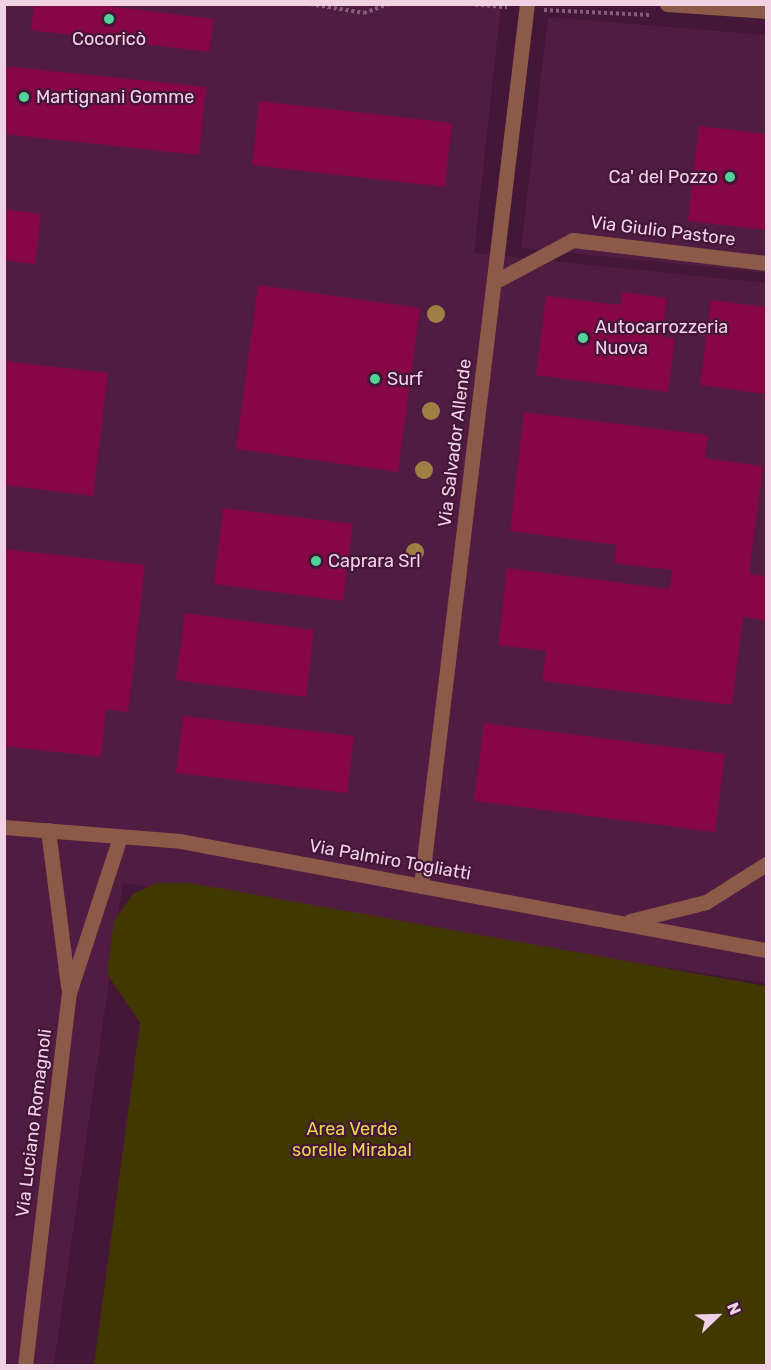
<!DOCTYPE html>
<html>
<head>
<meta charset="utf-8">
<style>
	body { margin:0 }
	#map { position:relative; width:771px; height:1370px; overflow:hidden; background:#441637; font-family:Rubik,sans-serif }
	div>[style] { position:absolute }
	.built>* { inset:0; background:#501c42 }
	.green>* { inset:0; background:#403800 }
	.building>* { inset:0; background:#870746 }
	.path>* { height:4px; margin-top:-2px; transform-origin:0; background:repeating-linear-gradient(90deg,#855d79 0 3px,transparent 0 6px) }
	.minor>* { height:15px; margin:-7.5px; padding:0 7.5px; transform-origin:7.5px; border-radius:7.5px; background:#8c5a48 }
	.tertiary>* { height:15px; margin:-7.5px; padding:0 7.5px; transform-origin:7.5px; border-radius:7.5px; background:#8c5a48 }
	.trees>* { width:18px; height:18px; margin:-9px; border-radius:50%; background:#9f7f44 }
	.dots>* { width:16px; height:16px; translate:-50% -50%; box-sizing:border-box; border:3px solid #441637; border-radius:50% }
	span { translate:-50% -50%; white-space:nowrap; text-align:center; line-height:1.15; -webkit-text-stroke:4.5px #441637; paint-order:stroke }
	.poi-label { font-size:18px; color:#f1d2e5 }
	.left { translate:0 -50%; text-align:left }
	.right { translate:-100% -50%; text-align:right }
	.street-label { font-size:18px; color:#f1d2e5 }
	.park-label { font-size:18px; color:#ead54e }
	.frame { position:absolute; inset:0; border:6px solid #f1d2e5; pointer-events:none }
	.north { position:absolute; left:687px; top:1286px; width:60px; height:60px; -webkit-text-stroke:4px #441637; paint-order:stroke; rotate:67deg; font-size:16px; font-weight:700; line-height:24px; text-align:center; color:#f1d2e5 }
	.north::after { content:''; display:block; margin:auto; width:21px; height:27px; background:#f1d2e5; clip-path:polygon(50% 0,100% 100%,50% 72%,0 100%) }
</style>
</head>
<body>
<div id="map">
	<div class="built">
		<i style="clip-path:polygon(5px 5px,501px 5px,474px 253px,766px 283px,766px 983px,123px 883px,54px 1365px,5px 1366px)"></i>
		<i style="clip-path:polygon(548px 17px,766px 35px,766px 273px,521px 248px)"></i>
	</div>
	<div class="green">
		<i style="clip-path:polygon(157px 883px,190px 883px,766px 986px,766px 1365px,94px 1365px,140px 1023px,107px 974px,114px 921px,133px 894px)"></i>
	</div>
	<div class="building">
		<i style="clip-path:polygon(34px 4px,93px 4px,214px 19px,209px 52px,31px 30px)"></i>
		<i style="clip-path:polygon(4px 66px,206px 87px,199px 155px,4px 134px)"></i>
		<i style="clip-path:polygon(259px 101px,452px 123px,445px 187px,252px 165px)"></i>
		<i style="clip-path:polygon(699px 126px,766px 134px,766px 230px,688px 221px)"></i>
		<i style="clip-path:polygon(4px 209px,41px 214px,35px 264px,4px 260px)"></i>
		<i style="clip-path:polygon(258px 285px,420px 308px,398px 472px,236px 449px)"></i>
		<i style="clip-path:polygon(622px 292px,667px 298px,662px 337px,675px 339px,668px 392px,536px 375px,546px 296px,620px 305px)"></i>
		<i style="clip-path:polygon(711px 300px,766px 307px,766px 394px,700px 385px)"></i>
		<i style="clip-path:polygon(4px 361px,108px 373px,93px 496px,4px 485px)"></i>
		<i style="clip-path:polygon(524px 412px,708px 435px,705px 458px,763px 466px,749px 574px,766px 576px,766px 620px,743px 617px,732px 705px,542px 681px,546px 651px,498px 645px,507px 568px,669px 589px,672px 570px,614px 563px,617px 545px,510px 531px)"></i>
		<i style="clip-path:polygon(223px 508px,353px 524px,343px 601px,214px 584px)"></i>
		<i style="clip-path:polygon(4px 549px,145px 565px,128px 712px,106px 709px,101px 757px,4px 746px)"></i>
		<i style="clip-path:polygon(185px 613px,314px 630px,306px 697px,176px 680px)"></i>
		<i style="clip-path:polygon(183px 716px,354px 736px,347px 793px,176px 773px)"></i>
		<i style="clip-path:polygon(484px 723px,725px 754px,715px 832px,474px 801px)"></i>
	</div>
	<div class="path">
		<i style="left:310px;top:4px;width:55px;rotate:9.5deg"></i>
		<i style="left:364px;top:13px;width:27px;rotate:-20deg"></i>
		<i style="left:469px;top:4px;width:38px;rotate:5deg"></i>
		<i style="left:544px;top:10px;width:107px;rotate:2.7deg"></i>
	</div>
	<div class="minor">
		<i style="left:494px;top:282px;width:89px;rotate:-28deg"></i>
		<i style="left:573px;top:240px;width:194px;rotate:6.8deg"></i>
		<i style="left:4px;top:827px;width:177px;rotate:4.5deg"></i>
		<i style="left:180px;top:841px;width:596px;rotate:10.54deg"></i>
		<i style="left:48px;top:830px;width:158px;rotate:82.7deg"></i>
		<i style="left:421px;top:886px;width:888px;rotate:-83.15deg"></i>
		<i style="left:630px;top:921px;width:78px;rotate:-14deg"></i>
		<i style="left:706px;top:902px;width:71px;rotate:-32.3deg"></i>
		<i style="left:25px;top:1366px;width:376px;rotate:-83.3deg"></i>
		<i style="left:69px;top:993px;width:164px;rotate:-71.9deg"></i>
	</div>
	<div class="tertiary">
		<i style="left:667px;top:4px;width:99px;rotate:4deg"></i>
	</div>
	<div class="trees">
		<i style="left:436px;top:314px"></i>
		<i style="left:431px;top:411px"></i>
		<i style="left:424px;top:470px"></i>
		<i style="left:415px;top:552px"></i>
	</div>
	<div class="dots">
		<i style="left:109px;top:19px;background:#51d397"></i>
		<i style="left:24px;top:97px;background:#51d397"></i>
		<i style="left:730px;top:177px;background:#51d397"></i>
		<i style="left:583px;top:338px;background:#51d397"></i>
		<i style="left:375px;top:379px;background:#51d397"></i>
		<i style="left:316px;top:561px;background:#51d397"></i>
	</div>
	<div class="poi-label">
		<span style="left:109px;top:39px">Cocoricò</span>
		<span class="left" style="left:36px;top:97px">Martignani Gomme</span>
		<span class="right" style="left:718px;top:177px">Ca' del Pozzo</span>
		<span class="left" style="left:595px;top:338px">Autocarrozzeria<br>Nuova</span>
		<span class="left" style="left:387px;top:379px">Surf</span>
		<span class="left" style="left:328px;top:561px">Caprara Srl</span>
	</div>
	<div class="street-label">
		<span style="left:663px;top:231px;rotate:7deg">Via Giulio Pastore</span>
		<span style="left:455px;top:443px;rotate:-83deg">Via Salvador Allende</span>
		<span style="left:390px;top:860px;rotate:10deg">Via Palmiro Togliatti</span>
		<span style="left:34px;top:1123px;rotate:-83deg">Via Luciano Romagnoli</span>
	</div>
	<div class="park-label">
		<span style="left:352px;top:1140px">Area Verde<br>sorelle Mirabal</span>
	</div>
	<div class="frame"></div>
	<div class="north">N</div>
</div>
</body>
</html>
